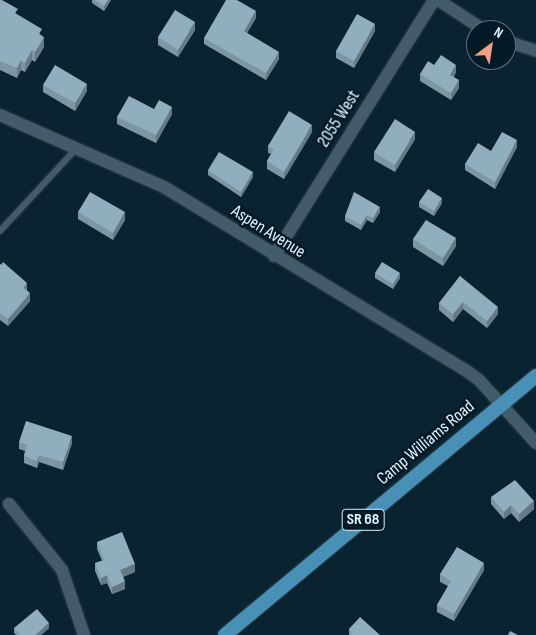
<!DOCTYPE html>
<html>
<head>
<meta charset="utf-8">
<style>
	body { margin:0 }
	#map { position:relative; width:536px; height:635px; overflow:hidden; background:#0a2330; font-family:"Sofia Sans Condensed",sans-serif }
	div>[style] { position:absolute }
	.roads { filter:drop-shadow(0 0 1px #323f4a) drop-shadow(0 0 1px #323f4a) }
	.service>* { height:6px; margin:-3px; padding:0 3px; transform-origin:3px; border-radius:3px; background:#425c6b }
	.minor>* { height:12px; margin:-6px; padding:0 6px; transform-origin:6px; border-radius:6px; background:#425c6b }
	.primary>* { height:14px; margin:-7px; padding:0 7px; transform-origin:7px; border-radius:7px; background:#4791b7 }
	.wall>* { inset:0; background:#7d96a3 }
	.shaded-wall>* { inset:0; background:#667a85 }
	.building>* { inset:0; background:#91aebe }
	span { translate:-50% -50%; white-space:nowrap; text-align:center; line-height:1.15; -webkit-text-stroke:5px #021a26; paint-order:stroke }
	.shield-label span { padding:1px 4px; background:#021a26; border:1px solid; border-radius:4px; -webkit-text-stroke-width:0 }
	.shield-label { font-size:16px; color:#e3f2fb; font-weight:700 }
	.street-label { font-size:18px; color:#e3f2fb }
	.north { position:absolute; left:466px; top:20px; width:50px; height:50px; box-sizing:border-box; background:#021a26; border:1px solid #5c707b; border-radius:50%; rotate:31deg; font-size:14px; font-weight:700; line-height:20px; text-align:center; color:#e3f2fb }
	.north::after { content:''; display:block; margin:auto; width:18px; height:22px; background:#f49e86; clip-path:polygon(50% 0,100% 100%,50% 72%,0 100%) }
</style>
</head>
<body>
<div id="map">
	<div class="roads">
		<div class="service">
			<i style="left:0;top:231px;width:112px;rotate:-47.2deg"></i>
		</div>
		<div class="minor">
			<i style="left:438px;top:0;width:55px;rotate:33.1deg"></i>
			<i style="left:506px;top:41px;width:32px;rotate:18deg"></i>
			<i style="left:0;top:115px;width:179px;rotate:23.7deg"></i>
			<i style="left:164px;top:187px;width:356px;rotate:31.3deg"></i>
			<i style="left:468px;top:372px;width:14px;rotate:36deg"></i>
			<i style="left:479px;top:380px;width:85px;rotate:47.9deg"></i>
			<i style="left:274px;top:256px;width:302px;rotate:-58deg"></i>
			<i style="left:9px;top:504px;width:85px;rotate:51.2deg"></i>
			<i style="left:62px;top:570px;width:69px;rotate:71.3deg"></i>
		</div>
		<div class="primary">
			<i style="left:225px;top:635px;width:405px;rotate:-39.8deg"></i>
		</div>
	</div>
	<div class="wall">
		<i style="clip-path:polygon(0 0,42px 36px,44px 47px,35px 62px,32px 60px,25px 72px,21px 70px,17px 78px,0 70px)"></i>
		<i style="clip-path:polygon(92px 0,111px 0,104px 11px,92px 3px)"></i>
		<i style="clip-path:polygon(256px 18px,247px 33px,279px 59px,266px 80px,204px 44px,204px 38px)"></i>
		<i style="clip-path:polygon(195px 30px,178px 57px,158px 45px,158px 37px)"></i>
		<i style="clip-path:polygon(375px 31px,354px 68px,336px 58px,336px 51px)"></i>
		<i style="clip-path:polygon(434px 65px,456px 72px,454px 77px,459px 88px,451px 100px,420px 81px,420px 74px)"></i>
		<i style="clip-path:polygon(43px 85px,87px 91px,75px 111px,43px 92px)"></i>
		<i style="clip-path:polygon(154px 109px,172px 114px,156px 143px,117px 124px,117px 117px)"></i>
		<i style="clip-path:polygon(312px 132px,284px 179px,267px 169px,267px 161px,271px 154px,268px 153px,268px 146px)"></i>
		<i style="clip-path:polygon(415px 139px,395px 172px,374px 160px,374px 152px)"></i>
		<i style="clip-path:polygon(517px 147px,495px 189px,465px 170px,465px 164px,491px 151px)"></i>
		<i style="clip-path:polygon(208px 170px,253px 177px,241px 197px,208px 175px)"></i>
		<i style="clip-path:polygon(419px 202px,442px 203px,434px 216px,419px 207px)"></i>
		<i style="clip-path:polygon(78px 212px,125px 220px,113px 240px,78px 219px)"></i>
		<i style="clip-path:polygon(380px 212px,373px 223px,367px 220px,361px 230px,345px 221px,345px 216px)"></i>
		<i style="clip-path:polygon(413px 239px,456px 246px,443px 266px,413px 247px)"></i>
		<i style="clip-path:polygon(0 264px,27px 291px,30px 301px,8px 326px,0 320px)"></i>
		<i style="clip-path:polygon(375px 273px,400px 278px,393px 289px,375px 278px)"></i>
		<i style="clip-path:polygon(460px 276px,498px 314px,487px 328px,463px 309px,453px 322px,439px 310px,439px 303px)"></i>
		<i style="clip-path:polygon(19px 442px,72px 443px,63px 470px,39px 462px,37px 468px,24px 463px,24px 456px,25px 451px,19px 449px)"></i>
		<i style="clip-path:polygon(491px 497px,534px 509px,519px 522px,511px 513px,504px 519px,491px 504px)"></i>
		<i style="clip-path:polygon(97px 542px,135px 572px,123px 577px,125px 589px,112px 594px,107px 583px,101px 585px,95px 571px,95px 563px,102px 561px,97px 549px)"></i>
		<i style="clip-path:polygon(484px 570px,454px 621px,437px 612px,437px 605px,448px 586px,440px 582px,440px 574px)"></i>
		<i style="clip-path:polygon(14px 628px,49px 628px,41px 635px,16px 635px,14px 633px)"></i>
		<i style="clip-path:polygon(349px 629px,380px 635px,349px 635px)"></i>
	</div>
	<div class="shaded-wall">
		<i style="clip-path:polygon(108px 0,111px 0,104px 11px,104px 6px)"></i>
		<i style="clip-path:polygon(256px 11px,256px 18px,244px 38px,244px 31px)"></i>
		<i style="clip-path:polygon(195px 22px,195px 30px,178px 57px,178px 50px)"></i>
		<i style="clip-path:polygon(375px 24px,375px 31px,354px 68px,354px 61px)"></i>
		<i style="clip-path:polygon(44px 37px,44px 47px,35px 62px,35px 52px)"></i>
		<i style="clip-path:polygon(32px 50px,32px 60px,25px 72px,25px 63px)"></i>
		<i style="clip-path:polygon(279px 52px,279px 59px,266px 80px,266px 73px)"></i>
		<i style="clip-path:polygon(21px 60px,21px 70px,17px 78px,17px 68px)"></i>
		<i style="clip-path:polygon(456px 65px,456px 72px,450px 82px,450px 75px)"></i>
		<i style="clip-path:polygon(459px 80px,459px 88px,451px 100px,451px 93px)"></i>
		<i style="clip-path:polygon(87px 84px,87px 91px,75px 111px,75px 103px)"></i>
		<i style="clip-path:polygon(172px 107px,172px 114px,156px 143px,156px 135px)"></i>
		<i style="clip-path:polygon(312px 125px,312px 132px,284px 179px,284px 172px)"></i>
		<i style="clip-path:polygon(415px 132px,415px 139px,395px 172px,395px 165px)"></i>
		<i style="clip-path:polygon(517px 140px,517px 147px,495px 189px,495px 182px)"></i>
		<i style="clip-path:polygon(253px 172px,253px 177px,241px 197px,241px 192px)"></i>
		<i style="clip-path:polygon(442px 198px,442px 203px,434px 216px,434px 211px)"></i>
		<i style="clip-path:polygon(380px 207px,380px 212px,373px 223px,373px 218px)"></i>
		<i style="clip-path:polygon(125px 212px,125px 220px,113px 240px,113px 233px)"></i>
		<i style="clip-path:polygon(367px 215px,367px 220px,361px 230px,361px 225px)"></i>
		<i style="clip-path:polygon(456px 238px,456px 246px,443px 266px,443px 258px)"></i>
		<i style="clip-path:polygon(400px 273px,400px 278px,393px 289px,393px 284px)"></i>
		<i style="clip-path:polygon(27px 283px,27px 291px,24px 288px)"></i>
		<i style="clip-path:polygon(30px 293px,30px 301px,8px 326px,8px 319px)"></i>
		<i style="clip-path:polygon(463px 302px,463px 309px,453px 322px,453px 314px)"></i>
		<i style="clip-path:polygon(498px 307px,498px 314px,487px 328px,487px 321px)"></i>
		<i style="clip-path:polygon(72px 436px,72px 443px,63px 470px,63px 462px)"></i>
		<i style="clip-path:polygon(39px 455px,39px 462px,37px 468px,37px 461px)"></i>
		<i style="clip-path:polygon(534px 501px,534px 509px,519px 522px,519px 514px)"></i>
		<i style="clip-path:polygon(511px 505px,511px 513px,504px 519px,504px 512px)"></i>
		<i style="clip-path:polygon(484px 563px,484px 570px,454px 621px,454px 614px)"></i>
		<i style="clip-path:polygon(135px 564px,135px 572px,120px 578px,120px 570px)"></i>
		<i style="clip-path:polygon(107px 575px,107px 583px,101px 585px,101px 578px)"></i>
		<i style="clip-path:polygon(125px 581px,125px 589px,112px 594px,112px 587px)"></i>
		<i style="clip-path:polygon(49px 623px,49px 628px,41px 635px,35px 635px)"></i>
	</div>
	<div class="building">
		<i style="clip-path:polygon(0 0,2px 0,18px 9px,15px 13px,42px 29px,39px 34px,44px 37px,35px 52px,32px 50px,25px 63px,21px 60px,17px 68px,0 61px)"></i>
		<i style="clip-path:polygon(95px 0,108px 0,104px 6px)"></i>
		<i style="clip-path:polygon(226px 0,237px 0,256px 11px,244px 31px,279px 52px,266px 73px,204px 38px)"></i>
		<i style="clip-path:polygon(175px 10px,195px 22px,178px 50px,158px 37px)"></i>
		<i style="clip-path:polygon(357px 14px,375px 24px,354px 61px,336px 51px)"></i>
		<i style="clip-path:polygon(441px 55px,456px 65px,450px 75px,459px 80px,451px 93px,420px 74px,428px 61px,434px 65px)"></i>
		<i style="clip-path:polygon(55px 65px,87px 84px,75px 103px,43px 85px)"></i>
		<i style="clip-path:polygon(129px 96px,154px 109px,159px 100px,172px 107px,156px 135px,117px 117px)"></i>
		<i style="clip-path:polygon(289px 111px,312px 125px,284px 172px,267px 161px,274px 149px,268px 146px)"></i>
		<i style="clip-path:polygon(395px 119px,415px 132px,395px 165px,374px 152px)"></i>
		<i style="clip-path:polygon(502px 132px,517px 140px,495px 182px,465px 164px,478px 143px,491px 151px)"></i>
		<i style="clip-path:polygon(219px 152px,253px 172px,241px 192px,208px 170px)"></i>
		<i style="clip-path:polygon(428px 189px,442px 198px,434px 211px,419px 202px)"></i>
		<i style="clip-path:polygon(90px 192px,125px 212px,113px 233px,78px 212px)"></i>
		<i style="clip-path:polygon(354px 192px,380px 207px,373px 218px,367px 215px,361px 225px,345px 216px)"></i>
		<i style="clip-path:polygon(426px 220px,456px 238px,443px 258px,413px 239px)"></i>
		<i style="clip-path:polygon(3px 262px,27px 283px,24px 288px,30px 293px,8px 319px,0 313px,0 264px,1px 265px)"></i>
		<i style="clip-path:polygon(382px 262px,400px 273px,393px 284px,375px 273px)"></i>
		<i style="clip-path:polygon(460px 276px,498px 307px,487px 321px,463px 302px,453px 314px,439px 303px)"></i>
		<i style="clip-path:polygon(26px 421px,72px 436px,63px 462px,39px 455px,37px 461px,24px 456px,27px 445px,19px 442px)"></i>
		<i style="clip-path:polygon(515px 480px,534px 501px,519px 514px,511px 505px,504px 512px,491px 497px)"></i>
		<i style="clip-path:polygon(122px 532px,135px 564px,120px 570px,125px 581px,112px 587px,107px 575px,101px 578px,95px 563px,104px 560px,97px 542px)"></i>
		<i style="clip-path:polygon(457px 547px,484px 563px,454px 614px,437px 605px,451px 581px,440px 574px)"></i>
		<i style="clip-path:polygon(37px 609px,49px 623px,35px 635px,20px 635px,14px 628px)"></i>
		<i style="clip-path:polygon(360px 617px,380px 635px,350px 635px,352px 633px,349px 629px)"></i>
		<i style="clip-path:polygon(510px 631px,518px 635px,508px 635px)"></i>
	</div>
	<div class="shield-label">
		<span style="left:363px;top:520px">SR 68</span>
	</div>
	<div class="street-label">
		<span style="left:339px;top:119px;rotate:-58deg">2055 West</span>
		<span style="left:268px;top:232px;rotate:32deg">Aspen Avenue</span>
		<span style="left:426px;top:443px;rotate:-40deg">Camp Williams Road</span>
	</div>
	<div class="north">N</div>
</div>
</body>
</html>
